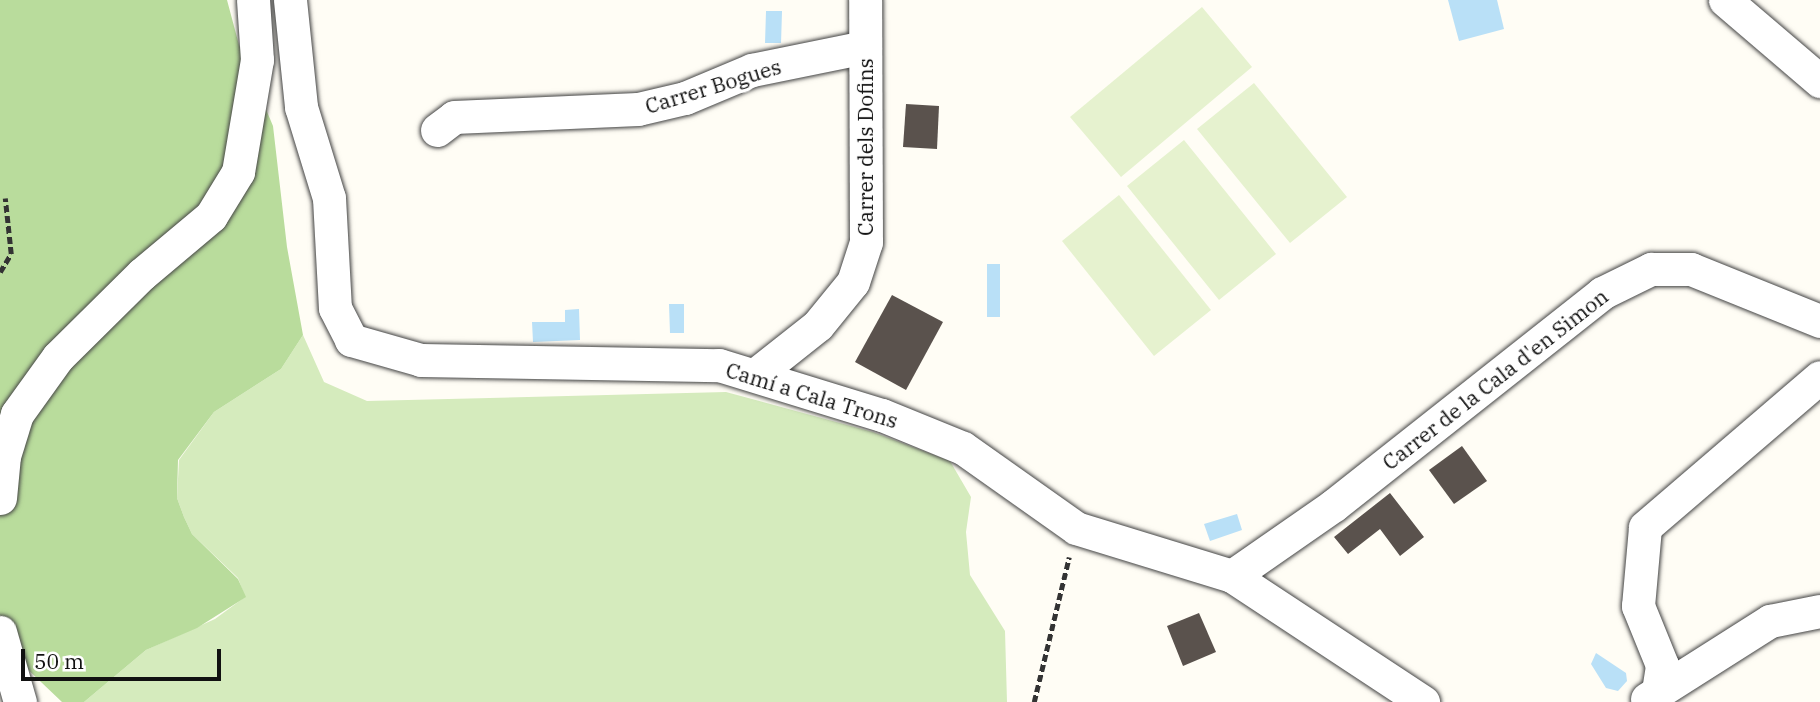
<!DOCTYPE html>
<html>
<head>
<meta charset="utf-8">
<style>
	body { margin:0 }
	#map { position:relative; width:1820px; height:702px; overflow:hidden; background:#fffdf5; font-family:"IBM Plex Serif",serif }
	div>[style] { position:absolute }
	.green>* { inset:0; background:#d5ebbd }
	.forest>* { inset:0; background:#b9dc9c }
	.pitch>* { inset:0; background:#e6f2cf }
	.water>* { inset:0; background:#b9e0f7 }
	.building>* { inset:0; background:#5a524d }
	.path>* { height:4.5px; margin-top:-2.25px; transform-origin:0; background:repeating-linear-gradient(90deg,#333 0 7px,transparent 0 10.5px) }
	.roads { filter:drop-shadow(0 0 2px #444) drop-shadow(0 0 2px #444) }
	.minor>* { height:33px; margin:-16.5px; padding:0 16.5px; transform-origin:16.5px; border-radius:16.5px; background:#fff }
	span { translate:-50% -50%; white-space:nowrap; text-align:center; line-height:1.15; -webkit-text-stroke:7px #fff; paint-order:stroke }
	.street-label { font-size:21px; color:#111 }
	.scale { position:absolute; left:21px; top:649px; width:200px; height:32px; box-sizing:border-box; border:4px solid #111; border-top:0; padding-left:9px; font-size:21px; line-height:24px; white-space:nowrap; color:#111; -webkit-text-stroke:5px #fff; paint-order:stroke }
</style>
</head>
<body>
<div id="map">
	<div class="green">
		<i style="clip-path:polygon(303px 335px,324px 382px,367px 401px,726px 392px,873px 432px,950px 461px,971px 497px,966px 532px,970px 575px,1005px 631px,1007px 702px,84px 702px,146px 650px,215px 619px,245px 597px,238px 578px,192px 534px,184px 517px,177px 498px,179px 460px,214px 412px,281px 369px)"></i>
	</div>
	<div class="forest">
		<i style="clip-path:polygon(0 0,227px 0,239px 45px,273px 126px,287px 247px,303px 335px,281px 369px,214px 412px,178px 460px,177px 498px,184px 517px,192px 534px,238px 579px,246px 597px,197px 628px,146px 650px,84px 702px,62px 702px,0 643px)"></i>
	</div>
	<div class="pitch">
		<i style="clip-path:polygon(1202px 7px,1252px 67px,1121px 177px,1070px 117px)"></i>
		<i style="clip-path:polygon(1254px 83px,1347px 197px,1290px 243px,1197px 129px)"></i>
		<i style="clip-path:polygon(1184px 140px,1276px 254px,1219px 300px,1127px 186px)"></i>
		<i style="clip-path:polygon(1119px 195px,1211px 310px,1154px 356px,1062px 241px)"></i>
	</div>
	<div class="water">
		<i style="clip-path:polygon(1448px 0,1497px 0,1504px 29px,1459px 41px)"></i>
		<i style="clip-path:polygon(766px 11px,782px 11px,781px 43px,765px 43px)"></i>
		<i style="clip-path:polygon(987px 264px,1000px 264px,1000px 317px,987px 317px)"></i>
		<i style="clip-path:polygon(669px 304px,684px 304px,684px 333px,670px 333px)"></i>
		<i style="clip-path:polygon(579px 309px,580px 340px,533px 342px,532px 322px,565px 322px,565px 310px)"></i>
		<i style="clip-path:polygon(1237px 514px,1242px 530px,1210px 541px,1204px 524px)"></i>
		<i style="clip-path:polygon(1596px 653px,1626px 673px,1627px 681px,1618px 691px,1606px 688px,1591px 664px)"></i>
	</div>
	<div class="building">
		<i style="clip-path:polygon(906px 104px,939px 106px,937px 149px,903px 147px)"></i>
		<i style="clip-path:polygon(892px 295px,943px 322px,906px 390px,855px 362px)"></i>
		<i style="clip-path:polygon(1462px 446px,1487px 481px,1454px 504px,1429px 470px)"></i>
		<i style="clip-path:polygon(1390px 493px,1424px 537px,1400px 556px,1380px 529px,1348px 554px,1334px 537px)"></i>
		<i style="clip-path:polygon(1199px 613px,1216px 652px,1183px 666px,1167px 626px)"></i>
	</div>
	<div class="path">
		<i style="left:0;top:272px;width:21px;rotate:-59deg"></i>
		<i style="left:11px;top:254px;width:56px;rotate:-96.1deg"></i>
		<i style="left:1034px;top:702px;width:149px;rotate:-76.4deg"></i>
	</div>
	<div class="roads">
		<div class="minor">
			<i style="left:290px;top:0;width:108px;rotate:84.1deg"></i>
			<i style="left:301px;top:107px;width:95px;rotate:72.9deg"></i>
			<i style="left:329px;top:198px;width:110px;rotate:86.9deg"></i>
			<i style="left:335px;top:308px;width:36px;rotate:63deg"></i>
			<i style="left:351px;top:340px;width:73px;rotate:15.9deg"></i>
			<i style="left:421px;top:360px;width:298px;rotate:1deg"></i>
			<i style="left:719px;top:365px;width:170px;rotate:17.1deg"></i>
			<i style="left:882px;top:415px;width:87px;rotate:22.2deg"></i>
			<i style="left:963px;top:448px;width:138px;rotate:35.3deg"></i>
			<i style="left:1076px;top:528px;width:163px;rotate:17.1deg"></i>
			<i style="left:1232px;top:576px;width:229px;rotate:33.4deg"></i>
			<i style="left:1725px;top:0;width:125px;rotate:40.5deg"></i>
			<i style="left:437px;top:130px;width:21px;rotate:-37deg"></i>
			<i style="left:454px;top:117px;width:184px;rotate:-2.5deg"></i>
			<i style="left:638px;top:109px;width:48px;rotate:-13.2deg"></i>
			<i style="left:685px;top:98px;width:73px;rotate:-22.7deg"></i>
			<i style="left:752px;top:70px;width:115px;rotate:-11.5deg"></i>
			<i style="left:755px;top:375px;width:80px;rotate:-38.4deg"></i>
			<i style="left:818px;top:325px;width:55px;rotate:-50.9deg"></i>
			<i style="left:853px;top:282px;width:42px;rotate:-72deg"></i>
			<i style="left:866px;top:242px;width:242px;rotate:-90.2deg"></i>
			<i style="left:0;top:498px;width:42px;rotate:-84.6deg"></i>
			<i style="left:4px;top:456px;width:44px;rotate:-72.8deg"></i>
			<i style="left:17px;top:414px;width:70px;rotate:-54.3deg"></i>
			<i style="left:58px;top:357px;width:118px;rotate:-44.7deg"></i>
			<i style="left:142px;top:274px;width:90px;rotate:-40deg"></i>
			<i style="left:211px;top:216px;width:52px;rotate:-58.5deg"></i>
			<i style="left:238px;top:172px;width:114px;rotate:-80.4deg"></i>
			<i style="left:257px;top:60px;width:60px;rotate:-93.8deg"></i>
			<i style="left:1232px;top:576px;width:124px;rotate:-34.8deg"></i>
			<i style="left:1334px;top:505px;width:342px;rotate:-38.3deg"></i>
			<i style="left:1602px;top:293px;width:55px;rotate:-26.1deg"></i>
			<i style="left:1651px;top:269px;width:40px"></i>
			<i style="left:1691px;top:269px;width:139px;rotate:22deg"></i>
			<i style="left:0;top:632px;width:73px;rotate:74.1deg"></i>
			<i style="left:1658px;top:691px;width:26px;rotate:-81deg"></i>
			<i style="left:1662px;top:665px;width:64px;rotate:-112.1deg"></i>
			<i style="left:1638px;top:606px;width:79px;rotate:-84.9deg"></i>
			<i style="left:1645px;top:527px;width:230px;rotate:-40.6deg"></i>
			<i style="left:1647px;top:699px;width:146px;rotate:-32.4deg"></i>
			<i style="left:1770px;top:621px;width:51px;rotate:-11.3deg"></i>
		</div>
	</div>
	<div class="street-label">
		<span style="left:713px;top:86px;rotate:-17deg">Carrer Bogues</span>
		<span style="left:865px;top:147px;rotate:-90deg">Carrer dels Dofins</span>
		<span style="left:1495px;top:379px;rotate:-38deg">Carrer de la Cala d'en Simon</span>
		<span style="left:812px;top:395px;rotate:17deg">Camí a Cala Trons</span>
	</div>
	<div class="scale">50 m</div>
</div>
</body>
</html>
